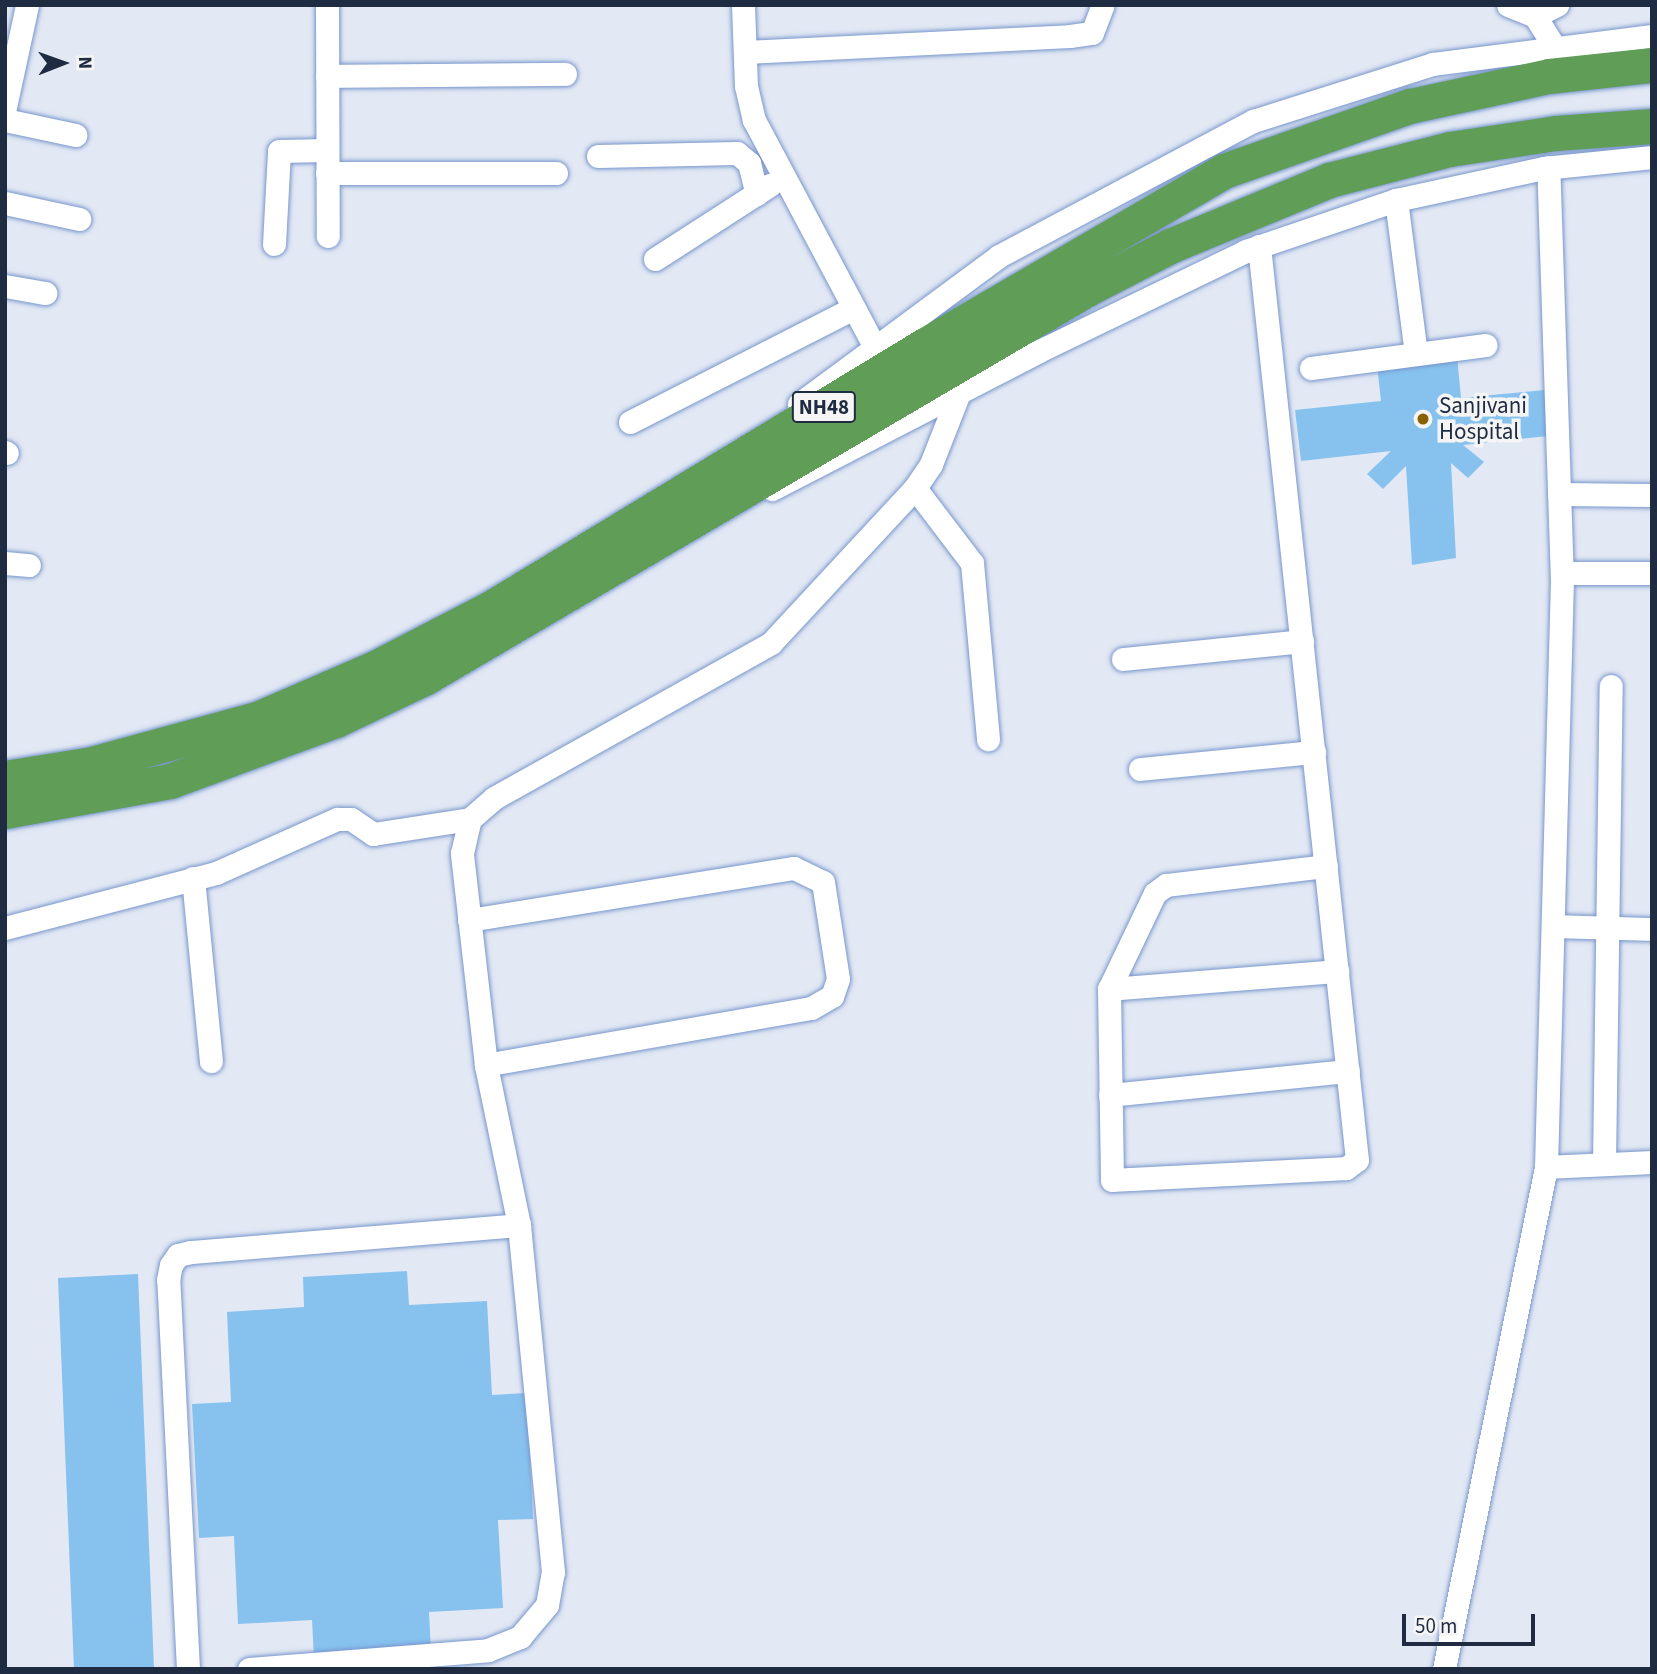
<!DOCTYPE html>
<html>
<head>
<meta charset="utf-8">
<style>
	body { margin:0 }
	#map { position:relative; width:1657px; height:1674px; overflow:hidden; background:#e2e8f4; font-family:"Source Sans 3",sans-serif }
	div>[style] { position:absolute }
	.building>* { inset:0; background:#87c2ef }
	.roads { filter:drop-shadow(0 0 2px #7896cc) drop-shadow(0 0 2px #7896cc) }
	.minor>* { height:23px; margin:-11.5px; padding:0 11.5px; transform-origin:11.5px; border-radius:11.5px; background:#fff }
	.highway>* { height:35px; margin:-17.5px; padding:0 17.5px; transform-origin:17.5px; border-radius:17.5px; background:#609e58 }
	.dots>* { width:19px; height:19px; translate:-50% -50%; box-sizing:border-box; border:4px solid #f5f5f5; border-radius:50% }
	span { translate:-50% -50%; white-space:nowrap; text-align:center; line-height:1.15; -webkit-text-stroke:7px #f5f5f5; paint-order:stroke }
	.shield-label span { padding:2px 5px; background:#f5f5f5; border:2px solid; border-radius:5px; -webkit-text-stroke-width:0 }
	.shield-label { font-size:21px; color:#1f2b41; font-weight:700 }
	.poi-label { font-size:23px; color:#1f2b41 }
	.left { translate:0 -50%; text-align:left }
	.frame { position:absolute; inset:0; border:7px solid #1f2b41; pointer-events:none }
	.north { position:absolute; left:28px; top:28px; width:70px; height:70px; -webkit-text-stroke:5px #f5f5f5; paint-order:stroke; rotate:89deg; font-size:19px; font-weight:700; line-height:28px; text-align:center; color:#1f2b41 }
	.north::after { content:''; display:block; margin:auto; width:24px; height:32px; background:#1f2b41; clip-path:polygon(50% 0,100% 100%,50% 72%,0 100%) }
	.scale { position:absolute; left:1402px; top:1614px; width:133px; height:32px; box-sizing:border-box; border:4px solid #1f2b41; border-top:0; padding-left:9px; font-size:21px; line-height:24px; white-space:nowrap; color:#1f2b41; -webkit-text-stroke:5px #f5f5f5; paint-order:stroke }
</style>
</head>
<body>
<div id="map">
	<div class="building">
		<i style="clip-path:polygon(1457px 356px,1461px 398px,1544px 390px,1548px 436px,1463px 445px,1484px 462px,1468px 478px,1451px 463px,1456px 558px,1412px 565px,1406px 466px,1383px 489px,1367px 474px,1391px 451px,1301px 461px,1295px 410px,1381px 401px,1377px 365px)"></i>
		<i style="clip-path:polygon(407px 1271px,409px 1305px,487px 1301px,492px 1395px,527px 1393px,533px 1519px,498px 1520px,503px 1608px,429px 1612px,431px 1652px,314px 1658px,312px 1620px,238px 1624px,234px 1536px,199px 1538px,192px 1404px,231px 1402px,227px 1312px,304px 1307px,303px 1277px)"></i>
		<i style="clip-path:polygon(138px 1274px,154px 1669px,74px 1669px,58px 1278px)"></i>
	</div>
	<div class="roads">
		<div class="minor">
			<i style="left:327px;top:5px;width:231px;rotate:89.8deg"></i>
			<i style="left:743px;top:5px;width:81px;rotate:87.9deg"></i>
			<i style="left:746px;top:86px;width:35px;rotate:77deg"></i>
			<i style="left:754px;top:120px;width:258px;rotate:62deg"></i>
			<i style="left:1508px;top:5px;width:29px;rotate:22deg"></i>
			<i style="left:1535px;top:16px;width:36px;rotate:58deg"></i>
			<i style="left:1535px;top:5px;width:11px;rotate:90deg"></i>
			<i style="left:1535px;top:16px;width:25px;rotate:-27deg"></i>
			<i style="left:745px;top:52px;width:325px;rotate:-2.8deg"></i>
			<i style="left:1070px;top:36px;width:22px;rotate:-8deg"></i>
			<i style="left:1092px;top:33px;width:30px;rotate:-69deg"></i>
			<i style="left:327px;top:76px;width:238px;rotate:-0.5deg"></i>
			<i style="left:5px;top:107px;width:104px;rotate:-77.8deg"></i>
			<i style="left:5px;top:120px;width:72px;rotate:12.1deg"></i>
			<i style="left:598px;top:156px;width:139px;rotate:-1.2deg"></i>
			<i style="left:737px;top:153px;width:16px;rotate:40deg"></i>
			<i style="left:749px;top:163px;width:32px;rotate:76deg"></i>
			<i style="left:327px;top:173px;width:229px"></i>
			<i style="left:1396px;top:200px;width:155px;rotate:82.6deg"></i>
			<i style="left:5px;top:203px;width:76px;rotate:12.2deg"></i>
			<i style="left:274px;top:244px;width:93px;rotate:-86.9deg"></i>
			<i style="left:279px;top:151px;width:48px;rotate:-1.2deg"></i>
			<i style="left:1259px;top:246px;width:919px;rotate:83.88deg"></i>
			<i style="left:1357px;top:1160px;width:14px;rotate:144deg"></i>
			<i style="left:1346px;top:1168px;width:234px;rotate:177.1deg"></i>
			<i style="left:1112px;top:1180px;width:191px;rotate:-90.9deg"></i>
			<i style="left:1109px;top:989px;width:106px;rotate:-64.4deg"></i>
			<i style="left:1155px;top:893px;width:14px;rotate:-36deg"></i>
			<i style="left:1166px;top:885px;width:161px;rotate:-6.8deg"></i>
			<i style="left:655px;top:259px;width:137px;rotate:-32.8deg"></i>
			<i style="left:5px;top:286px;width:41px;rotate:9.9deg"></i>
			<i style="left:1311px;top:368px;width:176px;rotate:-7.5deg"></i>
			<i style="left:799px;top:404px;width:249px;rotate:-36.5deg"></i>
			<i style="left:999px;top:256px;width:288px;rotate:-28deg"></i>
			<i style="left:1253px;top:121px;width:189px;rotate:-17.6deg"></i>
			<i style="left:1433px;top:64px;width:221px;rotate:-7.3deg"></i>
			<i style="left:630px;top:422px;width:251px;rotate:-27deg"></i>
			<i style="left:5px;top:452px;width:2px;rotate:27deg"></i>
			<i style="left:915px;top:488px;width:94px;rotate:52.8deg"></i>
			<i style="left:972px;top:563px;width:177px;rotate:84.8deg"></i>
			<i style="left:772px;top:489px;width:298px;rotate:-27.3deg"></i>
			<i style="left:1037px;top:352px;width:232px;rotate:-25.8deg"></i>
			<i style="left:1246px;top:251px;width:158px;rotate:-18.8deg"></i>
			<i style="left:1396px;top:200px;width:151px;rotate:-12.2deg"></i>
			<i style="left:1544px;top:168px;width:109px;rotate:-5.8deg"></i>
			<i style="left:1559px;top:494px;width:93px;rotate:0.6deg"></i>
			<i style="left:5px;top:563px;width:24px;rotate:5deg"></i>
			<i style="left:1562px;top:573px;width:90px"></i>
			<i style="left:1123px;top:659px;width:180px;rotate:-5.7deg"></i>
			<i style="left:1140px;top:769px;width:175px;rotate:-5.6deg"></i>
			<i style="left:193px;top:878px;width:184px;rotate:84.4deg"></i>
			<i style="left:469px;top:920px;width:329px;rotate:-9.1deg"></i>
			<i style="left:794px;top:868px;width:32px;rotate:26deg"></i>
			<i style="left:823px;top:882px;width:98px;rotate:81.2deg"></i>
			<i style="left:838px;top:979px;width:18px;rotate:109deg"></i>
			<i style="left:832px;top:996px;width:24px;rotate:150deg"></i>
			<i style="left:811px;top:1008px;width:330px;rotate:170.1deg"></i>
			<i style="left:1556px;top:926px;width:96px;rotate:1.8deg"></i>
			<i style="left:5px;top:928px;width:218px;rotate:-14.6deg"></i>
			<i style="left:216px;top:873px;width:133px;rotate:-24.1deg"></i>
			<i style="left:337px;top:819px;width:14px"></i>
			<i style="left:351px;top:819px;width:27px;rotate:34deg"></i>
			<i style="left:373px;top:834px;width:98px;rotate:-8.8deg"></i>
			<i style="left:1109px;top:989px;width:229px;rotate:-4.5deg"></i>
			<i style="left:1110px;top:1095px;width:239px;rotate:-5.8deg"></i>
			<i style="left:1604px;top:1164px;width:478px;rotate:-89.2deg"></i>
			<i style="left:1546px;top:1167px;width:106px;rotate:-2.7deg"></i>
			<i style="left:188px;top:1669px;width:390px;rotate:-92.9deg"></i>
			<i style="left:168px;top:1280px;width:15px;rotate:-79deg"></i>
			<i style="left:171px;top:1265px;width:12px;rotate:-55deg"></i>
			<i style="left:178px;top:1255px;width:13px;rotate:-13deg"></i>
			<i style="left:191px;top:1252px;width:329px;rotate:-4.7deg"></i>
			<i style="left:519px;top:1225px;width:163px;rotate:-101.7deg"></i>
			<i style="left:486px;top:1065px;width:213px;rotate:-96.5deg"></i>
			<i style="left:462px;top:853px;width:35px;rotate:-77deg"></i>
			<i style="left:470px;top:819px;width:32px;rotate:-41deg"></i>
			<i style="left:494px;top:798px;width:317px;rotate:-29.2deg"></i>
			<i style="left:771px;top:643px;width:212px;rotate:-47.1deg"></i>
			<i style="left:915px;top:488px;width:29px;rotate:-56deg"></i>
			<i style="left:931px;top:464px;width:76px;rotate:-68.5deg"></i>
			<i style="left:249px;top:1669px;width:240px;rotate:-4.5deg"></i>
			<i style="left:488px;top:1650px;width:35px;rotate:-22deg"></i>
			<i style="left:520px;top:1637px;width:42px;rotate:-49.8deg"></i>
			<i style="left:547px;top:1605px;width:34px;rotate:-80deg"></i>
			<i style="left:553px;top:1572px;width:349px;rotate:-95.6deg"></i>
			<i style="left:1444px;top:1669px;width:512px;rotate:-78.51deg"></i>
			<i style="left:1546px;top:1167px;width:586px;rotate:-88.44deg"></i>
			<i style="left:1562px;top:581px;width:414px;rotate:-91.9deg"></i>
		</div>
		<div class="highway">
			<i style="left:5px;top:778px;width:88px;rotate:-9.1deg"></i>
			<i style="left:92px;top:764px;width:171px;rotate:-15.3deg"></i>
			<i style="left:257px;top:719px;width:129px;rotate:-23.4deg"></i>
			<i style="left:375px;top:668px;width:131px;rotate:-27.3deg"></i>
			<i style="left:491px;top:608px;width:507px;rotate:-31.22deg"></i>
			<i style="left:925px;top:345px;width:346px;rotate:-30.2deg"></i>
			<i style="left:1224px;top:171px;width:197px;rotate:-19.3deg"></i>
			<i style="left:1410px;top:106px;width:142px;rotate:-12.2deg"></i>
			<i style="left:1549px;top:76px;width:104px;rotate:-6.1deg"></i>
			<i style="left:5px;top:811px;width:168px;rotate:-10.3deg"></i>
			<i style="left:170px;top:781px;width:177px;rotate:-20.2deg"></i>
			<i style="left:336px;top:720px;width:100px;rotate:-25.5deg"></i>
			<i style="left:426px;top:677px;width:766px;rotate:-30.41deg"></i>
			<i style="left:1087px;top:289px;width:93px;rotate:-27.4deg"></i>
			<i style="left:1170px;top:246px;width:172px;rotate:-22.5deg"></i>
			<i style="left:1329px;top:180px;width:125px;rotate:-14.4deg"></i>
			<i style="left:1450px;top:149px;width:107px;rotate:-8.6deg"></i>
			<i style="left:1556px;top:133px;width:96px;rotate:-4.2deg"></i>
		</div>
	</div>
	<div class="dots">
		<i style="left:1423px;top:419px;background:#886200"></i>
	</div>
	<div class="shield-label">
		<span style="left:824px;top:407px">NH48</span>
	</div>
	<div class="poi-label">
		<span class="left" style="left:1439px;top:419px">Sanjivani<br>Hospital</span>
	</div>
	<div class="frame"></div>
	<div class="north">N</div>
	<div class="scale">50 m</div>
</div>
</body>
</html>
